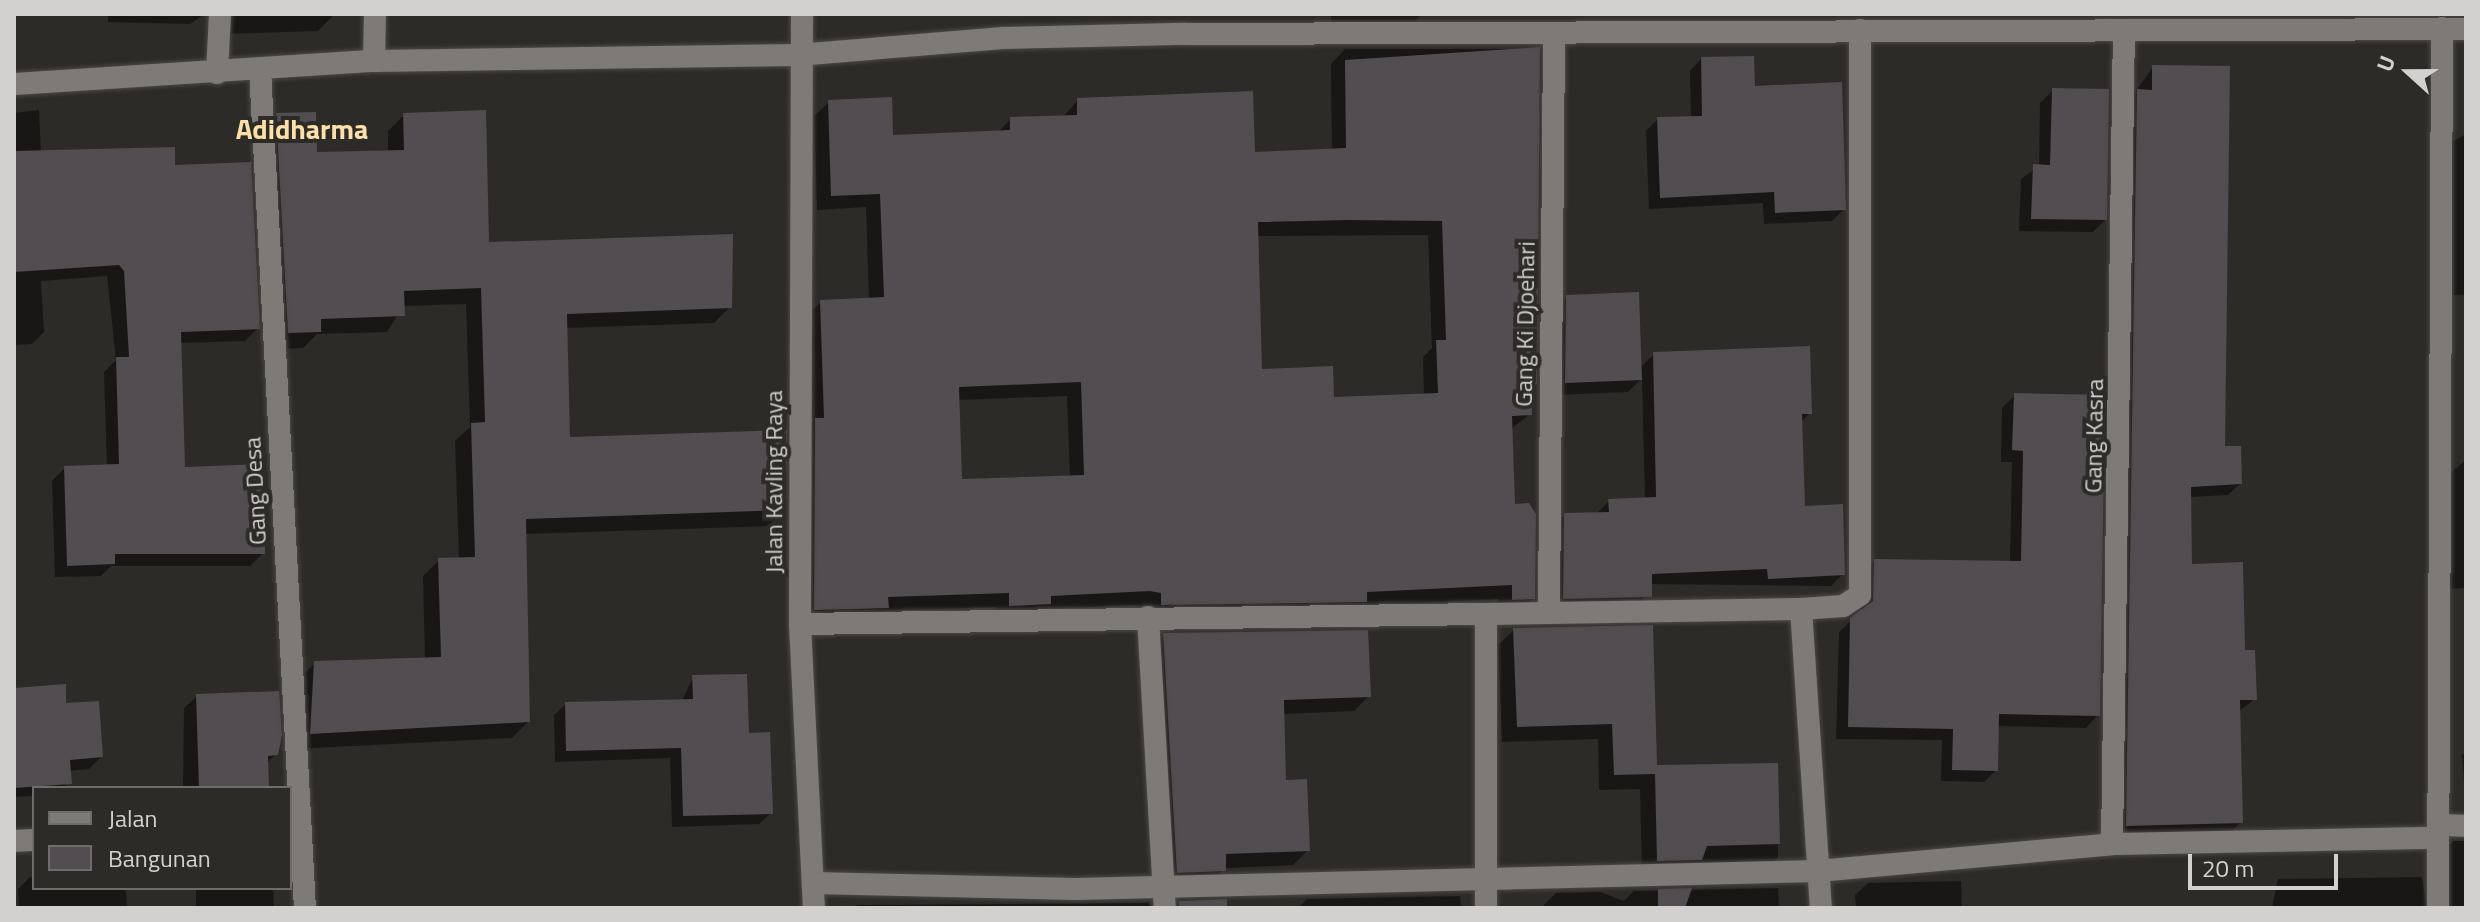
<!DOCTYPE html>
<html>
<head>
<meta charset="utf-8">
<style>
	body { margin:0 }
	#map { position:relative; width:2480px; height:922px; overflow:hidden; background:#2d2b28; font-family:"Titillium Web",sans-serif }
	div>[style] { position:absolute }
	.shadow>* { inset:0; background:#0007 }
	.building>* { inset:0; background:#514d50 }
	.roads { filter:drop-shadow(0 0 2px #4b4946) drop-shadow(0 0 2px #4b4946) }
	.minor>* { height:22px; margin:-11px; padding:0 11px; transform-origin:11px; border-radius:11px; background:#7d7a77 }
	span { translate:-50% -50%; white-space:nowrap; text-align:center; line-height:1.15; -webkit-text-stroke:8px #2d2b28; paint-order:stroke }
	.street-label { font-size:24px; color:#d2d1cf }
	.quarter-label { font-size:28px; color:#fde0a7; font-weight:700 }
	.frame { position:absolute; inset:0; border:16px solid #d2d1cf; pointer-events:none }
	.legend { position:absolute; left:32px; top:786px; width:260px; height:104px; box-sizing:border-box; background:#2d2b28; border:2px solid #6f6d6b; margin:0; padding:10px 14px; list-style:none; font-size:24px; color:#d2d1cf }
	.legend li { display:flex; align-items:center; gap:16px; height:40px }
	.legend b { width:40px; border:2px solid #6f6d6b }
	.north { position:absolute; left:2368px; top:32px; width:80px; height:80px; -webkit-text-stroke:6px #2d2b28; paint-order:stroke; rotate:291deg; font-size:22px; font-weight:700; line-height:32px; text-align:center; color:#d2d1cf }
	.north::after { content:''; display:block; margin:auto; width:28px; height:36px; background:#d2d1cf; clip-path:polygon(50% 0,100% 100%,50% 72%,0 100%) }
	.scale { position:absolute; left:2188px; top:854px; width:150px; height:36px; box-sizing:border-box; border:4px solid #d2d1cf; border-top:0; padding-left:10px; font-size:24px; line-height:28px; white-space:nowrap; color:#d2d1cf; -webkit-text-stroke:6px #2d2b28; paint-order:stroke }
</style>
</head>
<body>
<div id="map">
	<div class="shadow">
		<i style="clip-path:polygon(108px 14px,205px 14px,190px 24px,108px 22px)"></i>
		<i style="clip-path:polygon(206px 14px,333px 14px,333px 16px,318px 31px,219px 34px)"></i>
		<i style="clip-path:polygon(1331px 14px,1421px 14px,1408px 31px,1332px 31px)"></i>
		<i style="clip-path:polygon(evenodd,1345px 49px,1538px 49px,1535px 383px,1530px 414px,1511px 429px,1513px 506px,1533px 598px,1518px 613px,1498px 613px,1498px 599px,1147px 618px,1147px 607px,1134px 605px,1044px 609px,1034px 618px,996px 620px,995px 607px,883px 611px,872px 622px,800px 624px,806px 316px,821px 302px,869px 300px,866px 207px,817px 210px,814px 116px,829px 102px,891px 137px,998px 132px,1011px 119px,1063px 117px,1078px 100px,1254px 154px,1332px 150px,1331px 64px,1345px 49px,1428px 235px,1432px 348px,1423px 357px,1424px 396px,1333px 399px,1261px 372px,1256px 236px,1428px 235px,1345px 49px,1067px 396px,1070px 477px,960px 481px,957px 400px,1067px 396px)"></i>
		<i style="clip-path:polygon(1701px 59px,1753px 88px,1844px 209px,1832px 221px,1764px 224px,1763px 203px,1649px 209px,1646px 131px,1658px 119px,1691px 118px,1690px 71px)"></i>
		<i style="clip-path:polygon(2153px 67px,2223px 448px,2240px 484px,2228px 495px,2189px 497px,2190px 566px,2243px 652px,2255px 699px,2239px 711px,2241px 822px,2229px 833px,2116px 836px,2127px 103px)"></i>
		<i style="clip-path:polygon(2053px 90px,2105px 220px,2093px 232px,2019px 231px,2021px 179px,2039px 166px,2040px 103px)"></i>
		<i style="clip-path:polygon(39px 110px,41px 152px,173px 167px,258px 328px,245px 341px,179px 343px,183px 469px,263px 553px,250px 566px,111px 566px,101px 576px,55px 577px,52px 481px,65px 468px,107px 467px,104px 372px,116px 360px,107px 276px,41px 281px,44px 332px,32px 344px,14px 345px,14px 113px)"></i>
		<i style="clip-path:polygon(277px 115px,315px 154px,388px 152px,388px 131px,404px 115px,487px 244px,730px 307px,714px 323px,565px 328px,568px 439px,784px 510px,768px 526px,524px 534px,528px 722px,512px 738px,294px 749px,299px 679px,315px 663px,425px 660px,423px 576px,439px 560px,459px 560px,455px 441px,470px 427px,466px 304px,403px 306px,387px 332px,317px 334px,303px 348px,273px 349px,261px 131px)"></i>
		<i style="clip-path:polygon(2466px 134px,2466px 295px,2444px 295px,2445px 146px)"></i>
		<i style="clip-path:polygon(1567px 297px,1640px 368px,1654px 354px,1810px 413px,1800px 423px,1803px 508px,1843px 574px,1831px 586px,1650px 584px,1639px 608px,1552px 610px,1553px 527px,1565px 515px,1597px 513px,1609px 501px,1645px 500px,1642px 378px,1628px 392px,1553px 395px,1554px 309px)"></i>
		<i style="clip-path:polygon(2015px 395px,2098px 715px,2086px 728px,1997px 726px,1996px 770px,1984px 782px,1941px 781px,1942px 740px,1836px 739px,1839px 632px,1861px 612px,1863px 573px,1875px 561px,2010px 563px,2012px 462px,2001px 462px,2002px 408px)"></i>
		<i style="clip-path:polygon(2466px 460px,2466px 588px,2446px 589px,2444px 478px)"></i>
		<i style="clip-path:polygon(1651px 627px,1655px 767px,1776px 765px,1778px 857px,1762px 873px,1642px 876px,1640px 789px,1599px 790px,1598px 739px,1502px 742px,1498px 645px,1514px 630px)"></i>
		<i style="clip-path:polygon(1164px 635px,1369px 696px,1354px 711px,1282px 714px,1284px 782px,1308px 850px,1293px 865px,1224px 868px,1209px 886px,1163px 887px,1149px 650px)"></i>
		<i style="clip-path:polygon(693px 677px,747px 735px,771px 813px,759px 824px,672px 827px,670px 758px,555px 762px,554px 715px,566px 704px,682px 701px)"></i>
		<i style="clip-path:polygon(14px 690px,64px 705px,101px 757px,89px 769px,69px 771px,65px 788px,34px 788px,34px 796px,14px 797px)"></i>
		<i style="clip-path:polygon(197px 696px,276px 754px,266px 764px,268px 788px,183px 788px,184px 708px)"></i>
		<i style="clip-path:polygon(2466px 752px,2466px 807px,2462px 755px)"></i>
		<i style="clip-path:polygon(2453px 841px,2466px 841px,2466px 908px,2437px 908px,2441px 854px)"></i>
		<i style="clip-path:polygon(31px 876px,34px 888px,126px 888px,127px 908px,19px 908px,18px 889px)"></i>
		<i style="clip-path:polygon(2422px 877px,2427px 908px,2272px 908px,2278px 879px)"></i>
		<i style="clip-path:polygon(1961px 881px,1962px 908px,1856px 908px,1855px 895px,1868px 883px)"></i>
		<i style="clip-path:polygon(196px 888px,273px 888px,274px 908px,196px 908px)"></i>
		<i style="clip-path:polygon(1778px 888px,1779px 908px,1541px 908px,1556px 893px,1600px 892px,1624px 901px,1634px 891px)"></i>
		<i style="clip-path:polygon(1460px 896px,1461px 908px,1298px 908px,1307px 899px)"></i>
		<i style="clip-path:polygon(1149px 903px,1150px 908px,855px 908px,857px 905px)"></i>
	</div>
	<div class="building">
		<i style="clip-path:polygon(evenodd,1540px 47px,1537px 384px,1531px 384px,1532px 415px,1512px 416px,1515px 504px,1529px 503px,1536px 514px,1535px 599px,1512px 600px,1512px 585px,1367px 592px,1367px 602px,1161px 605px,1161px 593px,1150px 591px,1051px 596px,1051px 604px,1009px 606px,1009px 593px,888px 597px,889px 608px,814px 610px,815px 429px,815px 418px,824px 418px,820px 300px,884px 297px,880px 194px,831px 196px,828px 100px,892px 97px,893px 135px,1010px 130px,1010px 117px,1077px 115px,1077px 98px,1253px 91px,1255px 152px,1346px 148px,1345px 60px,1540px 47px,1349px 220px,1442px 221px,1446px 340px,1436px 340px,1438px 393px,1334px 397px,1333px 366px,1262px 369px,1258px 222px,1349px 220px,1540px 47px,1081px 382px,1084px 475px,962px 479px,959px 387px,1081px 382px)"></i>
		<i style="clip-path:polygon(1754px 56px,1755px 86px,1842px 82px,1846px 210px,1775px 213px,1774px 192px,1660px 198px,1657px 117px,1702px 116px,1701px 57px)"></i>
		<i style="clip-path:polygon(2152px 65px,2230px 66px,2225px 446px,2241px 446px,2242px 484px,2191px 487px,2192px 564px,2243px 562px,2245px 650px,2255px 650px,2257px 700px,2240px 700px,2243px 823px,2126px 826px,2137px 89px,2152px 90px)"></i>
		<i style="clip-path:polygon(2052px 88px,2109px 89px,2107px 220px,2031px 219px,2033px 164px,2050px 165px)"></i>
		<i style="clip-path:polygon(486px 110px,489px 242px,733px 234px,732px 308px,567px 314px,570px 437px,787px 430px,786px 510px,526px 519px,530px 722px,310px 734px,314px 661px,441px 657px,438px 558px,475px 557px,471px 423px,485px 422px,481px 288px,404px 291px,405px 316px,321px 319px,321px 332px,288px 333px,276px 113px,316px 112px,317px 152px,404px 150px,403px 113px)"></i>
		<i style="clip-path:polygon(175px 147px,175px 165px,251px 162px,260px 329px,181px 332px,185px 467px,263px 464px,265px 554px,115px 554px,115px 564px,67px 566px,64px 466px,119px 464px,116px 357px,129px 357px,124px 271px,119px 265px,14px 272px,14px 151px)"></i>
		<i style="clip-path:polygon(1639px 292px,1642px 380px,1565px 383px,1566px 295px)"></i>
		<i style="clip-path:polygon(1810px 346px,1812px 414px,1802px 414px,1805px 506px,1843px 504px,1845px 575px,1768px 579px,1767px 569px,1652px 574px,1652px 597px,1563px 599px,1564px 513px,1609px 512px,1608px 499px,1656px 497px,1653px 352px)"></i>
		<i style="clip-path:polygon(2014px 393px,2105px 395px,2100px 716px,1999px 714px,1998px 771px,1952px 770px,1953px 729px,1848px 727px,1850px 618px,1873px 601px,1874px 559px,2021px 561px,2023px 451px,2012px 450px)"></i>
		<i style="clip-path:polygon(1653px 625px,1657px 765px,1778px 763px,1780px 844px,1707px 846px,1702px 860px,1657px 861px,1655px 774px,1614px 775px,1612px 724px,1517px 727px,1513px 628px)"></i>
		<i style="clip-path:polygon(1368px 630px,1371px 697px,1284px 700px,1286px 780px,1307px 779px,1310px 851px,1226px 854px,1226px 871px,1177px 873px,1163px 633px)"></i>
		<i style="clip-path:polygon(747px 674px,749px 733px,770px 732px,773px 814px,683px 816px,681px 748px,566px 751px,565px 702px,693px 699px,692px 675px)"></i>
		<i style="clip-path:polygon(66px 684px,66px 703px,99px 701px,103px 757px,70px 760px,72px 784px,14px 788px,14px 688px)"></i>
		<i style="clip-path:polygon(279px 691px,282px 735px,278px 755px,268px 756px,269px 788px,199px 788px,196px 694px)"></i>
		<i style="clip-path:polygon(1692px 888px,1685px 908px,1658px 908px,1658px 889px)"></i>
		<i style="clip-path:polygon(1227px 899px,1227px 908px,1179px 908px,1179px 901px)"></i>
	</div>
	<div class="roads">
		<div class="minor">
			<i style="left:802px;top:14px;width:610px;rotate:90.19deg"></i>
			<i style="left:800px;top:624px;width:284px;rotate:87.2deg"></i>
			<i style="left:374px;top:61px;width:47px;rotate:-88.8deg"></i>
			<i style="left:260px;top:70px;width:839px;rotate:86.93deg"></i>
			<i style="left:217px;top:73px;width:59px;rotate:-87.1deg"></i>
			<i style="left:14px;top:84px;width:361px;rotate:-3.7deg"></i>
			<i style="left:374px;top:61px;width:423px;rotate:-0.8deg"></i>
			<i style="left:797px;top:55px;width:207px;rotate:-4.7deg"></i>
			<i style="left:1003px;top:38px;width:183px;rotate:-1.3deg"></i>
			<i style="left:1186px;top:34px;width:1280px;rotate:-0.22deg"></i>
			<i style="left:1801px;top:609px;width:300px;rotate:86.2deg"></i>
			<i style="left:1549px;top:611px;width:574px;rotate:-89.5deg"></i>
			<i style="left:1486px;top:614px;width:315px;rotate:-0.9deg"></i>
			<i style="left:1801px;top:609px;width:42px;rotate:-4.1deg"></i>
			<i style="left:1843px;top:606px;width:20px;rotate:-33deg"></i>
			<i style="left:1860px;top:595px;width:565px;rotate:-90deg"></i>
			<i style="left:1148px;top:617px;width:291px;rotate:86.7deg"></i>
			<i style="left:800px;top:624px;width:686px;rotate:-0.84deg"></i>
			<i style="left:1486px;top:614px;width:294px;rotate:90deg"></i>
			<i style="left:2439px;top:825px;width:27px;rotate:2deg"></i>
			<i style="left:14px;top:841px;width:20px;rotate:-3deg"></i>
			<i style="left:2112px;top:844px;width:814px;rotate:-89.16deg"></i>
			<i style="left:813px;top:883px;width:263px;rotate:1.3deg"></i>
			<i style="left:1076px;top:889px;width:742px;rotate:-1.39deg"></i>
			<i style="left:1818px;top:871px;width:295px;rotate:-5.2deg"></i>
			<i style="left:2112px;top:844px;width:326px;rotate:-1.1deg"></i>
			<i style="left:2438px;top:908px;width:880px;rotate:-89.74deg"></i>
		</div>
	</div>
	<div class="street-label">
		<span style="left:1525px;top:324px;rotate:-89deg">Gang Ki Djoehari</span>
		<span style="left:2094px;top:436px;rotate:-89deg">Gang Kasra</span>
		<span style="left:774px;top:482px;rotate:-90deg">Jalan Kavling Raya</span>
		<span style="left:255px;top:491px;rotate:-93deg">Gang Desa</span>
	</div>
	<div class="quarter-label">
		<span style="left:302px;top:129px">Adidharma</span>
	</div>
	<div class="frame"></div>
	<ul class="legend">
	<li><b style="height:10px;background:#7d7a77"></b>Jalan</li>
	<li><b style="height:22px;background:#514d50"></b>Bangunan</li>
	</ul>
	<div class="north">U</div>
	<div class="scale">20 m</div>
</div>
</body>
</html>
